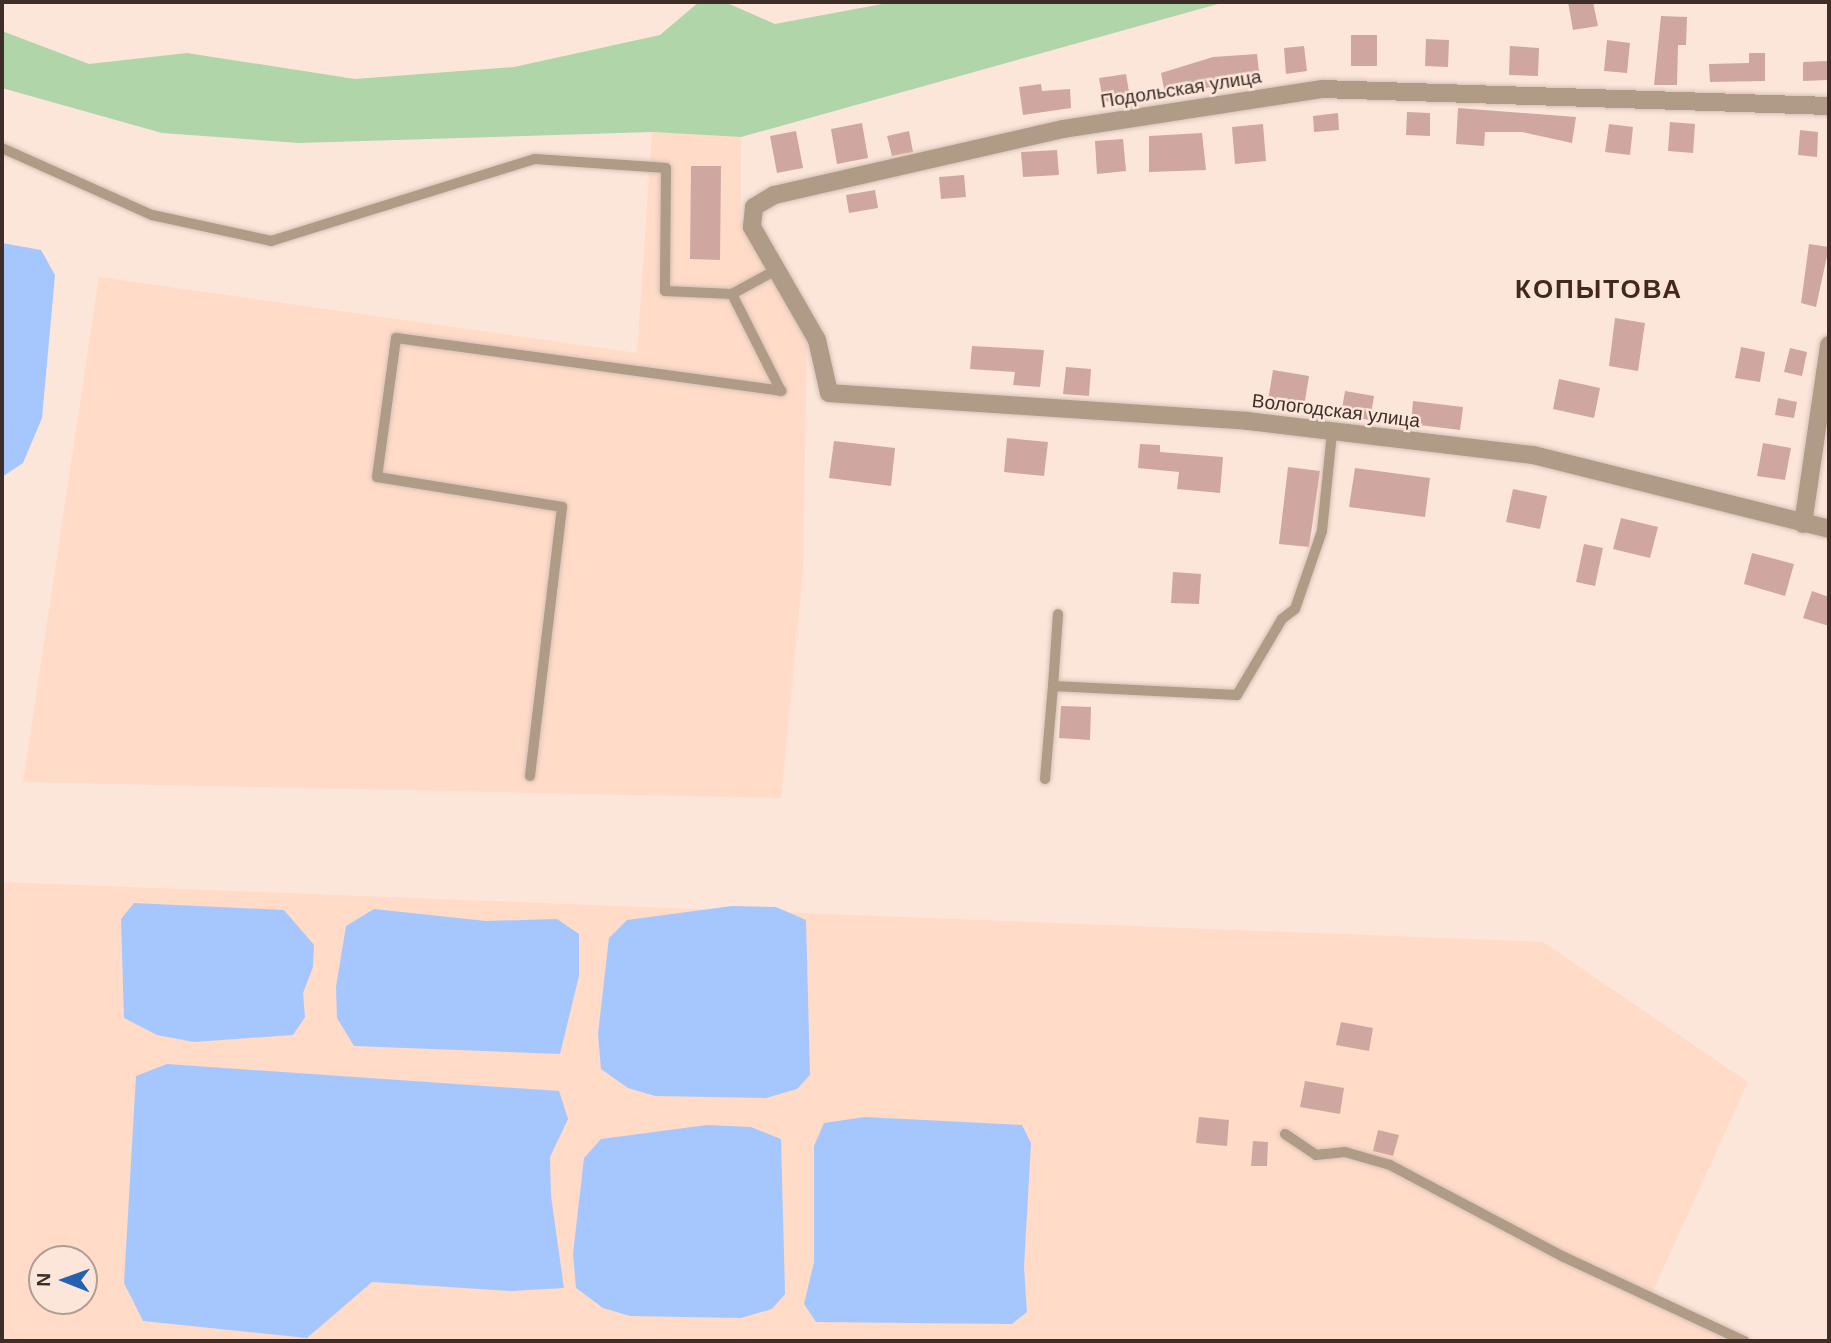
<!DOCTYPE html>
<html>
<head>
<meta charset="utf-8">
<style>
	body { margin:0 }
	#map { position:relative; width:1831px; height:1343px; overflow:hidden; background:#fce6da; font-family:Arial,sans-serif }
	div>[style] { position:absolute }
	.built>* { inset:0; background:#ffdbc8 }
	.green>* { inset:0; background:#afd5a9 }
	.water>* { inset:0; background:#a6c7fd }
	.building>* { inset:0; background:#d0a7a0 }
	.roads { filter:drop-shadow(0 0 2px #d6c1b6) drop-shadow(0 0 2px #d6c1b6) }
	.lane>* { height:10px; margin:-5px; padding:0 5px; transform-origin:5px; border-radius:5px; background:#af9b86 }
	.street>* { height:18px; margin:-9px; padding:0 9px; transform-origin:9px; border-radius:9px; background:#af9b86 }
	span { translate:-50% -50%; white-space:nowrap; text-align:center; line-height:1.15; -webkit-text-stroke:5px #fce6da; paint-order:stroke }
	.street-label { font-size:19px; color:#3d2f28 }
	.district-label { font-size:26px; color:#44291a; font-weight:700; letter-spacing:2px }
	.frame { position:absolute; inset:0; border:4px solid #3d2f28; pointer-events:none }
	.north { position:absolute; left:28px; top:1245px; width:70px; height:70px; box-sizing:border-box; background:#fce6da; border:2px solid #b09d93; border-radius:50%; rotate:271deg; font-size:19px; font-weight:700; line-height:28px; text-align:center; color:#3d2f28 }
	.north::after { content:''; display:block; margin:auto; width:24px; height:32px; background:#2361b2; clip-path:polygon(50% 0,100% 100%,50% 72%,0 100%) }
</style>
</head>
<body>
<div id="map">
	<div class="built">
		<i style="clip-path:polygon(652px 132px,741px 137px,741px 223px,807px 340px,803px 570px,781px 798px,23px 782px,99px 277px,637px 353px)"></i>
		<i style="clip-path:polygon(evenodd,2px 882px,1543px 942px,1748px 1082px,1652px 1293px,1755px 1341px,2px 1341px,2px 882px,42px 1259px,84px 1259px,84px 1301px,42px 1301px,42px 1259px)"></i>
	</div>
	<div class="green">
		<i style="clip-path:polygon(699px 2px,725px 2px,775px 24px,893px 2px,1225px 2px,741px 137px,652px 132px,299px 143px,162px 133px,2px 88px,2px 31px,89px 64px,187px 53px,355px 79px,514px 67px,660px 35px)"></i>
	</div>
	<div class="water">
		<i style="clip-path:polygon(2px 243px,41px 250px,55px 275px,42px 418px,23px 463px,2px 477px)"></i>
		<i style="clip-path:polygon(134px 903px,284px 910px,314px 945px,313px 967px,303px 993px,305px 1017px,293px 1035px,194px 1042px,157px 1035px,124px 1018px,121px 919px)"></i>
		<i style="clip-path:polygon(732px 906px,776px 907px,806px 920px,810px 1075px,797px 1089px,766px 1098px,655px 1096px,628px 1088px,601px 1069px,598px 1034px,609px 938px,627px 920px)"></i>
		<i style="clip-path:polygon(374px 909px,486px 921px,557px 919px,579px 934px,579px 976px,560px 1054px,354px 1046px,337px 1018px,336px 987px,346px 926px)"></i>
		<i style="clip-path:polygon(167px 1064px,559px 1091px,568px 1119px,550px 1157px,551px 1196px,564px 1288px,511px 1291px,372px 1282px,307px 1338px,143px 1321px,124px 1283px,136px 1076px)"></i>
		<i style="clip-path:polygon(865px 1117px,1022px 1125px,1031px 1143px,1024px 1267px,1027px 1312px,1012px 1324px,816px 1322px,804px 1304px,814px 1262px,814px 1146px,824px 1123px)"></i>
		<i style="clip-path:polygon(707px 1125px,751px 1127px,781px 1139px,785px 1294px,772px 1309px,741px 1318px,630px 1316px,603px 1308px,576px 1288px,573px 1254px,584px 1158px,601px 1139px)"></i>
	</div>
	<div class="building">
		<i style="clip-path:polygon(1568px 2px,1593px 2px,1598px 26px,1573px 30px)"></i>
		<i style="clip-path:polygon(1661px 16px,1687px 17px,1686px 45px,1678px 45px,1677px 85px,1654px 85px)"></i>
		<i style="clip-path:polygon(1351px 35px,1377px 35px,1377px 66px,1351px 66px)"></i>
		<i style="clip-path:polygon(1426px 39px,1449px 40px,1448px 67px,1425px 66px)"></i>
		<i style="clip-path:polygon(1607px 40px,1630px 43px,1627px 73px,1604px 71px)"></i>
		<i style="clip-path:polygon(1304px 46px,1307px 71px,1286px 74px,1284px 48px)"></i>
		<i style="clip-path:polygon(1510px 46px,1539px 48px,1538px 76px,1509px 75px)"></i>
		<i style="clip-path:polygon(1749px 53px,1765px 53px,1765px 81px,1710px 82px,1709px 64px,1749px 63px)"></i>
		<i style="clip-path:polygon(1257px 54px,1260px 80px,1165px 94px,1161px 73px,1213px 57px)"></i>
		<i style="clip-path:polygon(1827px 61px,1828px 80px,1803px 81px,1803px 62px)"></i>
		<i style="clip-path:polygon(1126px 74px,1130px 98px,1103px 102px,1099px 78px)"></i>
		<i style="clip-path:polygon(1041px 84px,1042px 91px,1070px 89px,1071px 108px,1023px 115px,1019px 87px)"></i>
		<i style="clip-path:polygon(1458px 108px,1576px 117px,1572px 143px,1522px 132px,1485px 132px,1484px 146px,1456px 144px)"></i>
		<i style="clip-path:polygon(1407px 112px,1430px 113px,1430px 136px,1406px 135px)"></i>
		<i style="clip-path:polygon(1338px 113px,1339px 130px,1314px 132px,1313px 116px)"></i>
		<i style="clip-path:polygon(1670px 122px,1695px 124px,1693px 153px,1668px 151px)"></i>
		<i style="clip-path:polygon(862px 123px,868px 158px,837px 164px,831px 129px)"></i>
		<i style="clip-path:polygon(1263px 124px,1266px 161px,1235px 164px,1232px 127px)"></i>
		<i style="clip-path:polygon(1609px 124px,1633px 127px,1630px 155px,1605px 152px)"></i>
		<i style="clip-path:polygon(1800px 130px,1818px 132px,1817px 157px,1798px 155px)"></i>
		<i style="clip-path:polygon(796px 131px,803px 168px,777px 173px,770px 136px)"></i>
		<i style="clip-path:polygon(909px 131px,913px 152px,892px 156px,887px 136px)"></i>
		<i style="clip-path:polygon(1202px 133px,1206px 170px,1149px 172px,1149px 136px)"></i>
		<i style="clip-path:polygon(1123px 139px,1126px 171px,1097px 174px,1095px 141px)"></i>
		<i style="clip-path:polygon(1057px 150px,1059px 175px,1023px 177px,1021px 152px)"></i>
		<i style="clip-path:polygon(691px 166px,721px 166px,720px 260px,690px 259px)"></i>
		<i style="clip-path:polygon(964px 175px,966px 197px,941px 199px,939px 177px)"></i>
		<i style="clip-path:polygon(875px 190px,878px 208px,849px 213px,846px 195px)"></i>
		<i style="clip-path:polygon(1809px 244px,1829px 247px,1816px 307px,1801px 303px)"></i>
		<i style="clip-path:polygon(1615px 318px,1645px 323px,1638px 371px,1609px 366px)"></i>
		<i style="clip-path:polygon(972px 346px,1044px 350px,1040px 387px,1013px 385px,1015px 372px,970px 369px)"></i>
		<i style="clip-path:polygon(1741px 347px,1765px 352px,1760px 382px,1735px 378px)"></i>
		<i style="clip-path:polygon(1790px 348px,1807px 352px,1802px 376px,1784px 372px)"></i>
		<i style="clip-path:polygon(1066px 367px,1091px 369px,1089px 396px,1063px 394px)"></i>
		<i style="clip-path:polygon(1273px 370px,1309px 376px,1304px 407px,1268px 401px)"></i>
		<i style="clip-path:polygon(1559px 379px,1600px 388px,1594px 418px,1553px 409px)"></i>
		<i style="clip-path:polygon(1345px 391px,1374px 396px,1370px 420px,1341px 415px)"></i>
		<i style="clip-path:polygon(1778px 398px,1797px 402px,1794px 418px,1775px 415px)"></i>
		<i style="clip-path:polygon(1413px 401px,1463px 407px,1460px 430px,1411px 424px)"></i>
		<i style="clip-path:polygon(1007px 438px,1048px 442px,1044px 476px,1004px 472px)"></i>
		<i style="clip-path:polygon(834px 441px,895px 448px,891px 486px,829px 478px)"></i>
		<i style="clip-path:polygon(1763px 443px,1791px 448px,1785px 480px,1757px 476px)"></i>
		<i style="clip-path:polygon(1140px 444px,1160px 445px,1160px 452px,1223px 457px,1220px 493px,1177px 489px,1179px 472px,1138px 468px)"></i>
		<i style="clip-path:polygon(1288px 467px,1320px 471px,1309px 547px,1279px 544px)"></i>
		<i style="clip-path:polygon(1355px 468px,1430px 478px,1425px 517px,1349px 507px)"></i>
		<i style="clip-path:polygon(1513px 489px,1547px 496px,1540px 529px,1506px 522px)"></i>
		<i style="clip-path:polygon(1621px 518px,1658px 527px,1650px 558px,1613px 549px)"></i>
		<i style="clip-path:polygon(1584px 544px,1603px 548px,1595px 586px,1576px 582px)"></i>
		<i style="clip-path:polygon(1752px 553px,1794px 564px,1785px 596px,1744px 584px)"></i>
		<i style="clip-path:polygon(1173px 572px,1201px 574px,1199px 604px,1171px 603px)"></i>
		<i style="clip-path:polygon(1812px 591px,1829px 597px,1829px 626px,1803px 618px)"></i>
		<i style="clip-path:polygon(1061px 706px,1091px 707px,1090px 740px,1059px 738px)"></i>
		<i style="clip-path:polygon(1341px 1022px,1373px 1028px,1369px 1051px,1336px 1045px)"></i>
		<i style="clip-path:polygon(1305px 1081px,1344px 1088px,1340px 1114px,1300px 1107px)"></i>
		<i style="clip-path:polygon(1199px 1117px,1229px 1120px,1227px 1146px,1196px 1143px)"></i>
		<i style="clip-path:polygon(1378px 1130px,1399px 1135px,1393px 1156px,1373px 1151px)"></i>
		<i style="clip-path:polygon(1253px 1141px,1268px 1142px,1267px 1166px,1251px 1166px)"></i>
	</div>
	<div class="roads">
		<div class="lane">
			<i style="left:2px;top:148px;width:164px;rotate:24.1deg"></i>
			<i style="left:152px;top:215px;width:122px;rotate:12.3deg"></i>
			<i style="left:271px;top:241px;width:276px;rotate:-17.3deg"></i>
			<i style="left:535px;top:159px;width:131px;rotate:3.9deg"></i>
			<i style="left:666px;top:168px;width:123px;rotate:90.5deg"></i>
			<i style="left:665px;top:291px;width:67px;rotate:2.6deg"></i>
			<i style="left:732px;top:294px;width:50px;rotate:-28.6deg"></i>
			<i style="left:1053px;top:686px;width:72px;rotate:-86deg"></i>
			<i style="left:530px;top:776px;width:271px;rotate:-83.2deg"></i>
			<i style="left:562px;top:507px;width:187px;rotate:-170.8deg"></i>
			<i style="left:377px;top:477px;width:140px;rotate:-82.2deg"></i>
			<i style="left:396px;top:338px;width:389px;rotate:7.8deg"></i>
			<i style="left:781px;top:391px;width:109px;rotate:-116.8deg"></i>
			<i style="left:1045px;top:779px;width:93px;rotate:-85.1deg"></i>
			<i style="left:1053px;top:686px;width:184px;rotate:2.8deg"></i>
			<i style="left:1237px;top:695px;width:88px;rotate:-59.4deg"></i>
			<i style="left:1282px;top:619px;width:16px;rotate:-38deg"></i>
			<i style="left:1295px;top:609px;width:83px;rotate:-70.9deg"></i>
			<i style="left:1322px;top:531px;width:100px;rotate:-84.2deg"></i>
			<i style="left:1285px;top:1134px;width:37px;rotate:34deg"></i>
			<i style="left:1316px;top:1155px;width:29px;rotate:-6deg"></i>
			<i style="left:1345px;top:1152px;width:47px;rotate:16.1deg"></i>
			<i style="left:1390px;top:1165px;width:197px;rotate:27.9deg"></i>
			<i style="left:1564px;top:1257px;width:199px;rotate:25deg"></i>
		</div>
		<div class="street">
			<i style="left:1829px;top:106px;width:507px;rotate:-178.08deg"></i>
			<i style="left:1322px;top:89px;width:262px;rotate:171.2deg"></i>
			<i style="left:1063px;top:129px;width:296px;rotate:167.1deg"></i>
			<i style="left:774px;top:195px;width:23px;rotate:149deg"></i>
			<i style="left:754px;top:207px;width:20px;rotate:96deg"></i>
			<i style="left:752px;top:227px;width:130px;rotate:60.1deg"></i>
			<i style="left:817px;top:340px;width:54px;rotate:77.2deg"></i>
			<i style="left:829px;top:393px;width:419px;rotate:3.8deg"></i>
			<i style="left:1247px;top:421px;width:288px;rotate:6.8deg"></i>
			<i style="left:1533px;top:455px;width:305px;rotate:14deg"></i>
			<i style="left:1803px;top:524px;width:181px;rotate:-81.7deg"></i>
		</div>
	</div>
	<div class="street-label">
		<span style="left:1181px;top:89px;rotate:-9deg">Подольская улица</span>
		<span style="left:1336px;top:411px;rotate:7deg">Вологодская улица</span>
	</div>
	<div class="district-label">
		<span style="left:1599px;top:290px">КОПЫТОВА</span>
	</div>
	<div class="frame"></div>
	<div class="north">N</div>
</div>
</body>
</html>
